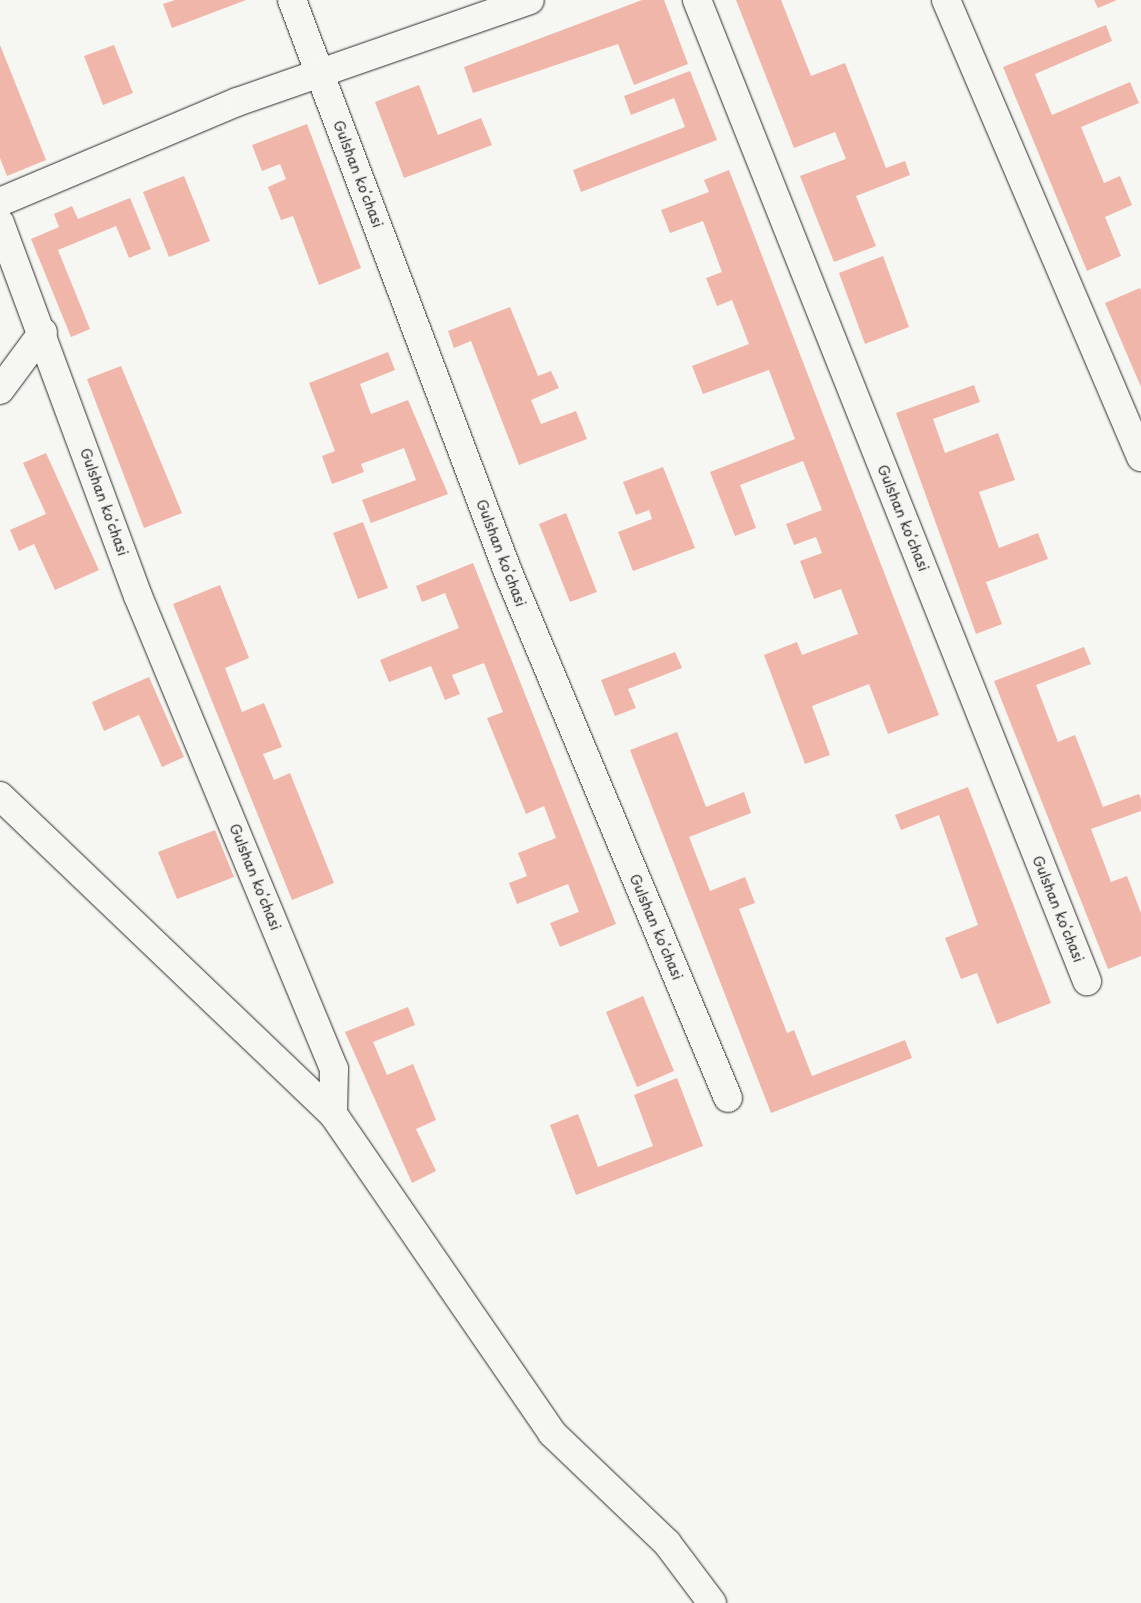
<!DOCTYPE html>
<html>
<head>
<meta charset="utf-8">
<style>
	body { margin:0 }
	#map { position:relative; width:1141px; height:1603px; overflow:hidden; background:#f6f6f2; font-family:"Playpen Sans",sans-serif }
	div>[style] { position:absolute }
	.building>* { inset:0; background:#f0b6aa }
	.roads { filter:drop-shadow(0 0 1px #2b2b2b) drop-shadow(0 0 1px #2b2b2b) }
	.minor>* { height:28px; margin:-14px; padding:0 14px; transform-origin:14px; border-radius:14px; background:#f6f6f2 }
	span { translate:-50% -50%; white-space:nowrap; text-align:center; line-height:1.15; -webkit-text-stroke:4px #f6f6f2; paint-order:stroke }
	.street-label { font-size:14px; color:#2b2b2b }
</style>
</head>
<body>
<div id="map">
	<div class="building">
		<i style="clip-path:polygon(175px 0,246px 0,172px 28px,163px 4px)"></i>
		<i style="clip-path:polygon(642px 0,664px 0,688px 64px,634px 85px,618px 44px,473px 93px,464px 67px)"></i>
		<i style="clip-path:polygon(736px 0,781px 0,811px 76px,845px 63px,886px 168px,905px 161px,910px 175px,856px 196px,876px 246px,834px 262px,800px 176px,846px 159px,835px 132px,794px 148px)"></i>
		<i style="clip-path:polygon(1094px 0,1117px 0,1098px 8px)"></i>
		<i style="clip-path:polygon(1106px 25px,1112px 41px,1035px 74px,1052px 115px,1130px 82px,1139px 103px,1081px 127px,1104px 183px,1120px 176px,1132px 205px,1105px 217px,1121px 256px,1087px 271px,1003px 67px)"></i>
		<i style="clip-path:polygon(0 45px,46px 160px,7px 176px,0 158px)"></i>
		<i style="clip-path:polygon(114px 45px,133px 93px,103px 105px,84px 56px)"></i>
		<i style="clip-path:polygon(690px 71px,717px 140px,581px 192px,573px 170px,685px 127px,674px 98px,631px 115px,624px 96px)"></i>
		<i style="clip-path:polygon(419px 85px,438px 135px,481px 118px,492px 145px,404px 178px,375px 102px)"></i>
		<i style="clip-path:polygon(307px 124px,361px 268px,319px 285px,293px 216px,281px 220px,268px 187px,286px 179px,280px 164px,262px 171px,252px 145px)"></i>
		<i style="clip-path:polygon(729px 170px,939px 715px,888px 734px,869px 684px,812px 706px,830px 755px,805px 764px,764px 655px,797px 642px,802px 655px,858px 634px,841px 589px,814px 599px,800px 561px,822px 553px,816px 537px,794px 545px,786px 524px,822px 510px,803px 461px,740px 485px,756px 528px,735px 536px,710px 472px,795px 439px,769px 370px,703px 394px,692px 366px,749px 344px,732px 300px,717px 306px,706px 278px,722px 272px,703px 221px,670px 233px,661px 210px,709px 192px,704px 180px)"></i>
		<i style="clip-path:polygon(184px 176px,210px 241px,169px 257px,143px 192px)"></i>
		<i style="clip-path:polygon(130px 198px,151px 249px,129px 258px,116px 226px,58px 250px,90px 329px,71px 337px,31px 239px,59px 227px,54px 214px,72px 206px,78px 219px)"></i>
		<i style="clip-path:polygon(883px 256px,909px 327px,865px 344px,839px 273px)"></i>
		<i style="clip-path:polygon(1140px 288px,1141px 291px,1141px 387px,1105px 303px)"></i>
		<i style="clip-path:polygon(510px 307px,538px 376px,551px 371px,559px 388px,531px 400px,541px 424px,576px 411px,587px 439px,519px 465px,471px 341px,454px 348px,448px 331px)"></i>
		<i style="clip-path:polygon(388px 352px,395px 370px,360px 384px,371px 414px,408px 400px,448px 494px,371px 523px,362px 500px,416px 480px,404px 448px,361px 464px,364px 472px,332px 484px,322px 456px,335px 451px,309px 383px)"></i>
		<i style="clip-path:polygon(121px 366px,182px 513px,144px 528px,87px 379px)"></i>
		<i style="clip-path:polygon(974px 385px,980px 402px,933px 419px,945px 453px,998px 433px,1015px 480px,979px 492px,999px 548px,1038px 533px,1048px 559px,986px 582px,1002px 624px,976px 634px,896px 413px)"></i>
		<i style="clip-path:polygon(46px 453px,99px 570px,55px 590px,34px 544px,19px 551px,10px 530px,46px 514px,23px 463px)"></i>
		<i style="clip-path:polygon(663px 467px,695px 548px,633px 571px,618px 532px,652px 519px,649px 510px,636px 515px,623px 482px)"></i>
		<i style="clip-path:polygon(566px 513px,597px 592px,570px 602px,539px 524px)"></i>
		<i style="clip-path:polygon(363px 522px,388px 588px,358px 599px,333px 533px)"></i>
		<i style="clip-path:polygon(473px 563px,616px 924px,560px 947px,550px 923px,579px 912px,568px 884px,517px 904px,509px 883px,527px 876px,518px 853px,556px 838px,544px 806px,526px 814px,487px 718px,503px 712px,484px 663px,452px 675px,460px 694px,445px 700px,431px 666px,389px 682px,380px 660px,459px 628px,445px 593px,422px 602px,416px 586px)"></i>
		<i style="clip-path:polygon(220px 585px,249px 658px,225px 668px,242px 712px,264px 703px,282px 747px,263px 754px,274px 780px,290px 773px,334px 883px,292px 900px,173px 604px)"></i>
		<i style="clip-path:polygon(1084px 647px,1091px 664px,1036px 685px,1058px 742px,1075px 735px,1103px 807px,1139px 794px,1141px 799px,1141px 811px,1091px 829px,1111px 882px,1127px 876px,1141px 913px,1141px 956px,1108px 969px,994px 681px)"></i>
		<i style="clip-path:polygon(675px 652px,682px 668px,628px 689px,636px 708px,615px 716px,601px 680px)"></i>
		<i style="clip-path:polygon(149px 677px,184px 757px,162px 767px,139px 715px,104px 731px,92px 702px)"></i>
		<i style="clip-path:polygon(677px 732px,706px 807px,744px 792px,751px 813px,689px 837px,710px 891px,745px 877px,755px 903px,739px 909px,787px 1033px,794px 1030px,812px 1076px,905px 1040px,912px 1058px,771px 1113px,630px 750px)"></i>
		<i style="clip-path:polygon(968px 787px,1051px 1003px,997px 1024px,977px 973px,961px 979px,945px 938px,978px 925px,939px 815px,901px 830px,895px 815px)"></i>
		<i style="clip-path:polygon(215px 830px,234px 877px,177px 899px,158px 852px)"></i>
		<i style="clip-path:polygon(643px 996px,674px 1071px,637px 1087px,606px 1012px)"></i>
		<i style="clip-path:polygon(408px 1007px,415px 1025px,373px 1042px,387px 1075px,413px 1064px,436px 1120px,416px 1129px,436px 1171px,412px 1183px,345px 1032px)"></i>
		<i style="clip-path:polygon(677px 1078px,703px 1146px,576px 1195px,550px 1125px,578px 1114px,598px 1167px,653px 1146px,634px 1095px)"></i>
	</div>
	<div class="roads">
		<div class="minor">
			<i style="left:292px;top:0;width:611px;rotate:69.31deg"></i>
			<i style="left:508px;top:572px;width:570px;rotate:67.3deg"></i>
			<i style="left:697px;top:0;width:1056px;rotate:68.32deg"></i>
			<i style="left:946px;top:0;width:497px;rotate:66.9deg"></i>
			<i style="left:0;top:202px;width:257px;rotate:-22.9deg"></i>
			<i style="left:237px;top:102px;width:310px;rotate:-19.2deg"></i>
			<i style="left:0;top:223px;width:398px;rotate:69.7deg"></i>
			<i style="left:138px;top:596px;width:512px;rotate:67.49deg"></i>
			<i style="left:334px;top:1069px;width:45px;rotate:91.3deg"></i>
			<i style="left:0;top:390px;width:72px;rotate:-53.4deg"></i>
			<i style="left:0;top:796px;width:460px;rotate:43.7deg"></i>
			<i style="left:333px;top:1114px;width:387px;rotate:55.5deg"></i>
			<i style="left:552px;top:1433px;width:159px;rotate:43.7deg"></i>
			<i style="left:667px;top:1543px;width:75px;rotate:53.1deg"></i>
		</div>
	</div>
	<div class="street-label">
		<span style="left:358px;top:174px;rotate:69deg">Gulshan koʻchasi</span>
		<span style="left:104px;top:502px;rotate:70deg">Gulshan koʻchasi</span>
		<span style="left:903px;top:518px;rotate:68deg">Gulshan koʻchasi</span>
		<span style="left:501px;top:553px;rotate:69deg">Gulshan koʻchasi</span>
		<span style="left:255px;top:877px;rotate:68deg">Gulshan koʻchasi</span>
		<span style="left:1058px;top:909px;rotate:68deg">Gulshan koʻchasi</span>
		<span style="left:656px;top:927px;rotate:67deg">Gulshan koʻchasi</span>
	</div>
</div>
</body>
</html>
